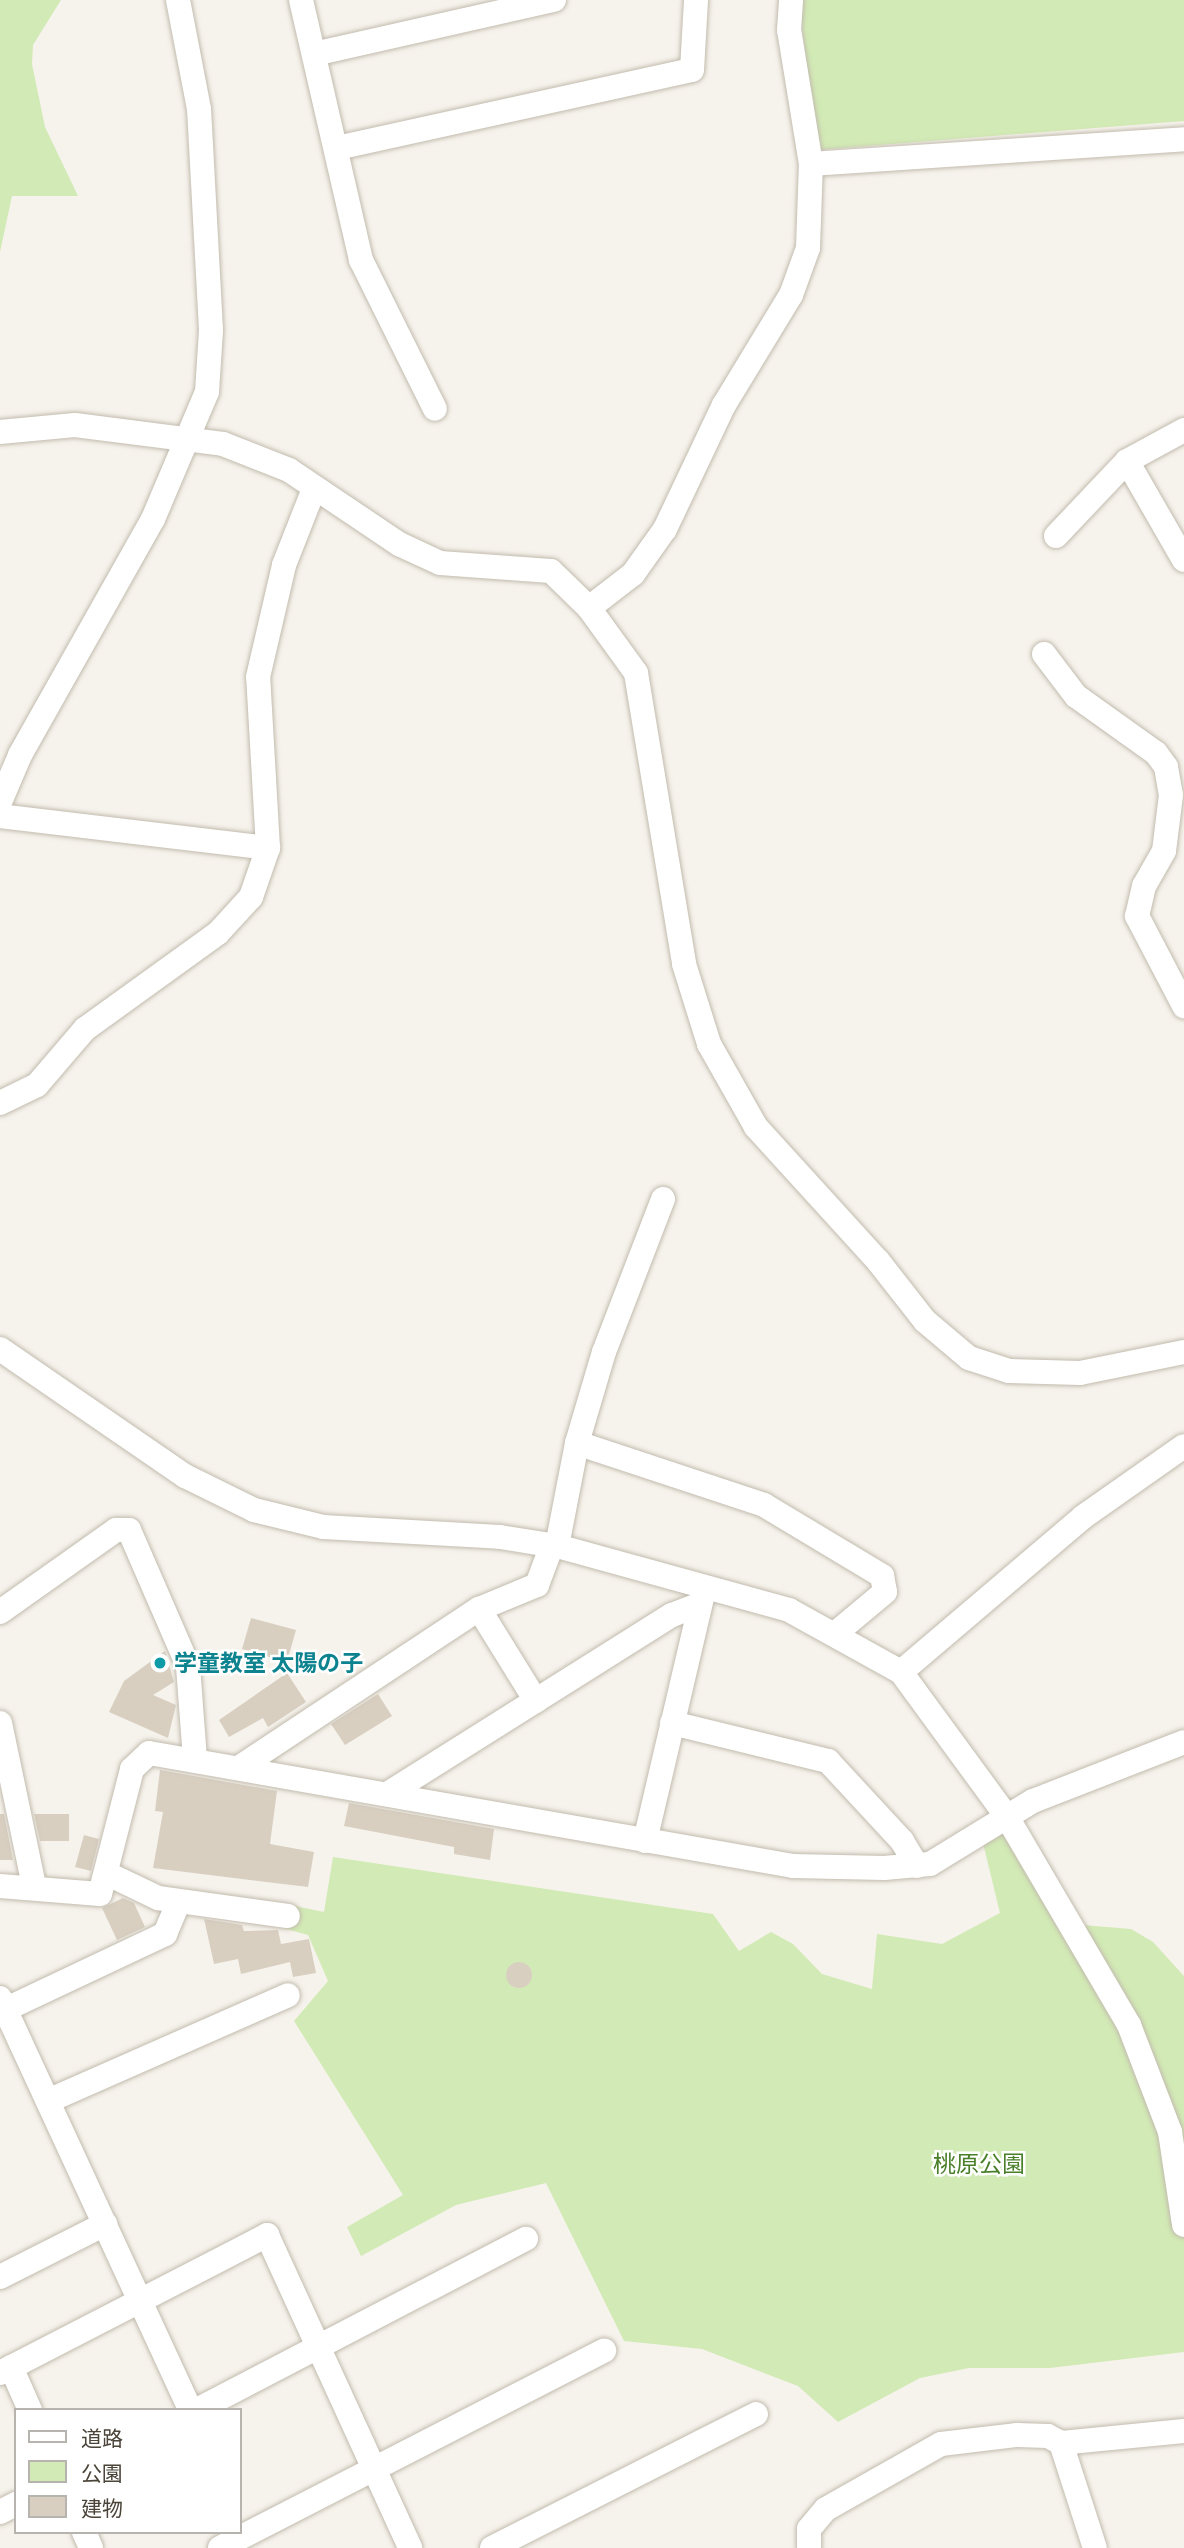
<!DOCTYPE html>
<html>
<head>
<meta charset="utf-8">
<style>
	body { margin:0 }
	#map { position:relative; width:1184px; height:2548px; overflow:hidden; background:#f6f3ec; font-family:Cabin,"Noto Sans JP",sans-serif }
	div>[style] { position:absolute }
	.green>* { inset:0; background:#d2eab5 }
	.building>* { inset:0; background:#d8cfc1 }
	.round { border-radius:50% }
	.roads { filter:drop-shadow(0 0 2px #c2bbae) drop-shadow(0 0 2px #c2bbae) }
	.minor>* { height:24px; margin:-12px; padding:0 12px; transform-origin:12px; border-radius:12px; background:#fff }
	.dots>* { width:19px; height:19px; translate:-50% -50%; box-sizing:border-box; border:4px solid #fff; border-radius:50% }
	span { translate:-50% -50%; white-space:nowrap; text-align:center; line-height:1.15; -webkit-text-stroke:5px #fff; paint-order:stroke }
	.culture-label { font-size:23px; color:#0d838f; font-weight:700 }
	.left { translate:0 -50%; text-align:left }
	.park-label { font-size:23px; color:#4a7f2a }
	.legend { position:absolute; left:14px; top:2408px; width:228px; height:126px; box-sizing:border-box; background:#fff; border:2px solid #b7b4b0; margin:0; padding:9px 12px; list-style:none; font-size:21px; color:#4b4439 }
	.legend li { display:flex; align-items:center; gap:14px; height:35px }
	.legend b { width:35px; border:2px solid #b7b4b0 }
</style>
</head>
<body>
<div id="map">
	<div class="green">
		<i style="clip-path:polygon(0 0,61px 0,33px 45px,32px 64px,45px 127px,78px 196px,12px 196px,0 252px)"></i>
		<i style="clip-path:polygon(799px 0,1184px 0,1184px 121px,817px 150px)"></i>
		<i style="clip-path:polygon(1007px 1817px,1070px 1924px,1131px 1929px,1153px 1942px,1184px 1976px,1184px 2352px,1050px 2368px,969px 2368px,920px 2378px,838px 2422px,798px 2386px,702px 2349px,624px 2341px,546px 2183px,456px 2205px,361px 2256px,347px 2227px,403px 2195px,294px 2021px,328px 1981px,308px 1935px,286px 1929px,290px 1905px,324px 1912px,333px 1857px,713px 1914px,739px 1951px,771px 1932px,793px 1944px,822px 1974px,872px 1989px,877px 1934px,942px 1944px,1000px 1913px,981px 1835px)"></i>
	</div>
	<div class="building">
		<i style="clip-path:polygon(251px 1618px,296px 1630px,287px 1662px,242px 1649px)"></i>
		<i style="clip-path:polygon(165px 1651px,174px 1682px,153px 1695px,176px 1705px,168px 1738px,109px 1712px,124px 1681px)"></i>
		<i style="clip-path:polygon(287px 1673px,306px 1702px,268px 1727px,263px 1718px,229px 1737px,219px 1720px)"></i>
		<i style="clip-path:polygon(378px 1694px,392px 1716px,345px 1745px,331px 1724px)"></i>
		<i style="clip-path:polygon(160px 1770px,277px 1791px,270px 1844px,314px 1852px,308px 1887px,153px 1868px,163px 1812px,155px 1811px)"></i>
		<i style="clip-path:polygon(349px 1803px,494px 1829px,490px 1860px,454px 1854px,454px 1847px,344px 1826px)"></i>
		<i style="clip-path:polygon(0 1814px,4px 1814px,13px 1860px,0 1860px)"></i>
		<i style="clip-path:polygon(34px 1814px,69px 1814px,69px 1841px,40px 1841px)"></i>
		<i style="clip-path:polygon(84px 1835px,99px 1839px,91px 1871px,75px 1867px)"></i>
		<i style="clip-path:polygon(123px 1898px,134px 1903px,145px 1927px,117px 1940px,102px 1908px)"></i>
		<i style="clip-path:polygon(204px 1919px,242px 1925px,244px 1931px,278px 1930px,281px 1944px,309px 1939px,316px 1973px,293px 1977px,290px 1962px,241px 1974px,238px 1959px,214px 1964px)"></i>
		<i class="round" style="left:506px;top:1962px;width:26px;height:26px"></i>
	</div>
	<div class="roads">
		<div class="minor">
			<i style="left:301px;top:0;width:267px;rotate:77deg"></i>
			<i style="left:361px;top:260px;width:166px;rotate:63.6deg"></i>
			<i style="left:314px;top:54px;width:246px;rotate:-12.7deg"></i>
			<i style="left:337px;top:148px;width:363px;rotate:-12.4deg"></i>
			<i style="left:692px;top:70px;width:70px;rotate:-86.7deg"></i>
			<i style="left:811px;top:164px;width:374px;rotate:-3.8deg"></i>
			<i style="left:0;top:432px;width:75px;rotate:-5.3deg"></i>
			<i style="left:75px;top:425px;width:149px;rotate:7.3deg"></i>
			<i style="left:223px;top:444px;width:71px;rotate:21.5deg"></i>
			<i style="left:289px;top:470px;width:133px;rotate:33.9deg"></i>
			<i style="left:399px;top:544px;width:45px;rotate:24.9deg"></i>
			<i style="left:440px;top:563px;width:111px;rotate:4.1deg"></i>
			<i style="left:551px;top:571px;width:53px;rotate:44.2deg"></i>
			<i style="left:589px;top:608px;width:80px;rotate:54.1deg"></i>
			<i style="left:636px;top:673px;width:295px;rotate:80.6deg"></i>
			<i style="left:684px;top:964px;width:84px;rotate:72.6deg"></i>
			<i style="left:709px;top:1044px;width:95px;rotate:60.5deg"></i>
			<i style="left:756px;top:1127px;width:181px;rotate:47.7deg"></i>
			<i style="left:878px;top:1261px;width:76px;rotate:51.9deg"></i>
			<i style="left:925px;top:1321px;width:57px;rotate:40.1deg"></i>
			<i style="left:969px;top:1358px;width:42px;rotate:18deg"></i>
			<i style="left:1009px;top:1371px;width:71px;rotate:1.6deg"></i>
			<i style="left:1080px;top:1373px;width:106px;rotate:-11.4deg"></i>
			<i style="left:1127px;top:461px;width:114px;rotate:60.1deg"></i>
			<i style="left:1056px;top:536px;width:103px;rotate:-46.6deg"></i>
			<i style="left:1127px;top:461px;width:65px;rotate:-28.5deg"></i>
			<i style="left:589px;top:608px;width:56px;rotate:-37.7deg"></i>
			<i style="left:633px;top:574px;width:55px;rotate:-54.6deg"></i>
			<i style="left:665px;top:529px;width:137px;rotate:-64.6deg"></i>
			<i style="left:724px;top:405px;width:129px;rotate:-58.7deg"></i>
			<i style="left:791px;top:295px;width:50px;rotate:-70.1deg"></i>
			<i style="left:808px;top:248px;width:84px;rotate:-88deg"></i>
			<i style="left:811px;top:164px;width:136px;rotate:-99.3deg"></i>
			<i style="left:789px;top:30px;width:30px;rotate:-86deg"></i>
			<i style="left:1044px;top:654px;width:53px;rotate:52.7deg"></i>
			<i style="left:1076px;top:696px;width:98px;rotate:35.5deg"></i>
			<i style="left:1156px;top:753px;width:17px;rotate:54deg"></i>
			<i style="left:1166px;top:767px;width:28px;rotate:80deg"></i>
			<i style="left:1171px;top:795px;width:56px;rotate:97.1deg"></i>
			<i style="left:1164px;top:851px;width:40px;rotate:119.7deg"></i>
			<i style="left:1144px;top:886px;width:31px;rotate:103deg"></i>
			<i style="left:1137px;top:916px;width:102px;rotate:62.4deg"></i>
			<i style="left:0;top:802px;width:51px;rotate:-66.9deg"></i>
			<i style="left:20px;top:755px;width:271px;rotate:-60.6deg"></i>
			<i style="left:153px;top:519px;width:138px;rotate:-67deg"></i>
			<i style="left:207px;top:392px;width:62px;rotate:-86.3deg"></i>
			<i style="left:211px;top:330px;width:221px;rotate:-93.1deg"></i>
			<i style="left:199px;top:109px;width:111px;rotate:-100.9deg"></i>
			<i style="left:0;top:816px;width:270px;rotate:6.8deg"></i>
			<i style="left:0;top:1103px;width:41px;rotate:-25.9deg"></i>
			<i style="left:37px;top:1085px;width:74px;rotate:-49.4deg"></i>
			<i style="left:85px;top:1029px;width:164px;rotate:-35.8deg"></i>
			<i style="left:218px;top:933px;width:49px;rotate:-47.5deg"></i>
			<i style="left:251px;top:897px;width:52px;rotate:-70.9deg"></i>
			<i style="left:268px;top:848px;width:171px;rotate:-93.3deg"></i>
			<i style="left:258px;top:677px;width:115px;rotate:-76.9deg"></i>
			<i style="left:284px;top:565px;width:82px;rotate:-68.5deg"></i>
			<i style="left:0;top:1349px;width:224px;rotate:34.5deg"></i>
			<i style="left:185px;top:1476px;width:77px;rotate:26.2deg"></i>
			<i style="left:254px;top:1510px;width:71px;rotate:13.8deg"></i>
			<i style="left:323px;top:1527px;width:177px;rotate:3.2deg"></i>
			<i style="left:500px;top:1537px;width:58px;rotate:9deg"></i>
			<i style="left:557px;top:1546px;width:241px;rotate:15.4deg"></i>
			<i style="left:789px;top:1610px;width:128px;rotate:29deg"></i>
			<i style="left:901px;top:1672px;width:180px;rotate:53.8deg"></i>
			<i style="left:1007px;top:1817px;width:241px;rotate:59.6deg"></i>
			<i style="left:1129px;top:2025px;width:115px;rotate:69deg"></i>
			<i style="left:1170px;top:2132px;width:94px;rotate:81.4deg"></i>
			<i style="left:577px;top:1443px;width:197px;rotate:18.3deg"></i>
			<i style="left:764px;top:1505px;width:138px;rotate:31deg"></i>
			<i style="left:882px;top:1576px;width:16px;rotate:79deg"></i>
			<i style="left:885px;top:1592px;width:62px;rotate:140.2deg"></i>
			<i style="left:557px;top:1546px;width:105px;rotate:-79deg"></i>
			<i style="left:577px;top:1443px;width:95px;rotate:-73.5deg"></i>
			<i style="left:604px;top:1352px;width:164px;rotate:-68.9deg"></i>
			<i style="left:479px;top:1609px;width:108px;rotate:58.2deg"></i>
			<i style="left:0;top:1612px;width:142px;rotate:-35.3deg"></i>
			<i style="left:116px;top:1530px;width:13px"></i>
			<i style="left:129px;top:1530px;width:148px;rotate:66.5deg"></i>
			<i style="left:188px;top:1666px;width:94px;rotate:85.7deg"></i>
			<i style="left:901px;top:1672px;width:239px;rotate:-40.4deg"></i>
			<i style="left:1083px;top:1517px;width:123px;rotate:-35.1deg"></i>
			<i style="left:0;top:1723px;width:167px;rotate:78.2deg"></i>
			<i style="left:672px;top:1723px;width:161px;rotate:13.7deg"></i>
			<i style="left:828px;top:1761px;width:109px;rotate:47.2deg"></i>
			<i style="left:902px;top:1841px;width:29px;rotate:59deg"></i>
			<i style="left:240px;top:1767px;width:287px;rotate:-33.5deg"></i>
			<i style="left:479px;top:1609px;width:63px;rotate:-22.5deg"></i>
			<i style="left:537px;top:1585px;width:43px;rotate:-69.4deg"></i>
			<i style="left:389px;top:1793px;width:334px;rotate:-32.2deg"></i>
			<i style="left:672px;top:1615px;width:30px;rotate:-21deg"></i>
			<i style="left:645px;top:1841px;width:255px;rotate:-76.8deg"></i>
			<i style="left:106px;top:1873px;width:58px;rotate:25.7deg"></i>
			<i style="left:158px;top:1898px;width:131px;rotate:7.9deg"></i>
			<i style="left:0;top:1886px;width:100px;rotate:4.6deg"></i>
			<i style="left:100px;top:1894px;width:129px;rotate:-75.6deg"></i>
			<i style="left:132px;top:1769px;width:23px;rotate:-43deg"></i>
			<i style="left:149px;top:1753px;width:654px;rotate:9.95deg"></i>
			<i style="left:793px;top:1866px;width:91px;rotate:1.3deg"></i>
			<i style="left:884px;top:1868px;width:46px;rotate:-5deg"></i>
			<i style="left:930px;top:1864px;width:121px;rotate:-31.5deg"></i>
			<i style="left:1033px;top:1801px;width:162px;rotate:-21.3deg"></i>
			<i style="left:0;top:1998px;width:454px;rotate:65.2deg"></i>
			<i style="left:0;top:2012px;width:183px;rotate:-25.3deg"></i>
			<i style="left:165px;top:1934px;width:34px;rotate:-67deg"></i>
			<i style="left:48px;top:2101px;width:262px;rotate:-23.8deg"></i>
			<i style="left:0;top:2277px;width:118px;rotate:-26.8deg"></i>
			<i style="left:11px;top:2367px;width:47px;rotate:66.2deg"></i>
			<i style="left:0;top:2373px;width:301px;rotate:-27.3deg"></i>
			<i style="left:267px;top:2235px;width:344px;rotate:65.4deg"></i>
			<i style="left:197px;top:2410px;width:371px;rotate:-27.5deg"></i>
			<i style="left:1061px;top:2443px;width:110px;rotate:72.1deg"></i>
			<i style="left:0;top:2512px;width:18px;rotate:-27deg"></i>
			<i style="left:84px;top:2532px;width:17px;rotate:66deg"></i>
			<i style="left:220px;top:2548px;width:432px;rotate:-27.2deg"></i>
			<i style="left:492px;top:2548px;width:296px;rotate:-26.9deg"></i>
			<i style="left:809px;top:2548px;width:19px;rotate:-90deg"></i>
			<i style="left:809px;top:2529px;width:26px;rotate:-50deg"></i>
			<i style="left:826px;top:2509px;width:132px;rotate:-29.5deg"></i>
			<i style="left:941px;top:2444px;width:77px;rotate:-6.8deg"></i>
			<i style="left:1017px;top:2435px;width:31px;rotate:2deg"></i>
			<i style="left:1048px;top:2436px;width:15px;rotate:28deg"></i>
			<i style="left:1061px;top:2443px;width:124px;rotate:-5.6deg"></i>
		</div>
	</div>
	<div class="dots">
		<i style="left:160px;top:1663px;background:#0f9aa8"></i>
	</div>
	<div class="culture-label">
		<span class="left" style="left:174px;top:1663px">学童教室 太陽の子</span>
	</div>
	<div class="park-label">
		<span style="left:979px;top:2164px">桃原公園</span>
	</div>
	<ul class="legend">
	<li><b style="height:9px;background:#fff"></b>道路</li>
	<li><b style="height:19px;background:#d2eab5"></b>公園</li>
	<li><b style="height:19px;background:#d8cfc1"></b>建物</li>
	</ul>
</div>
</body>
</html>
